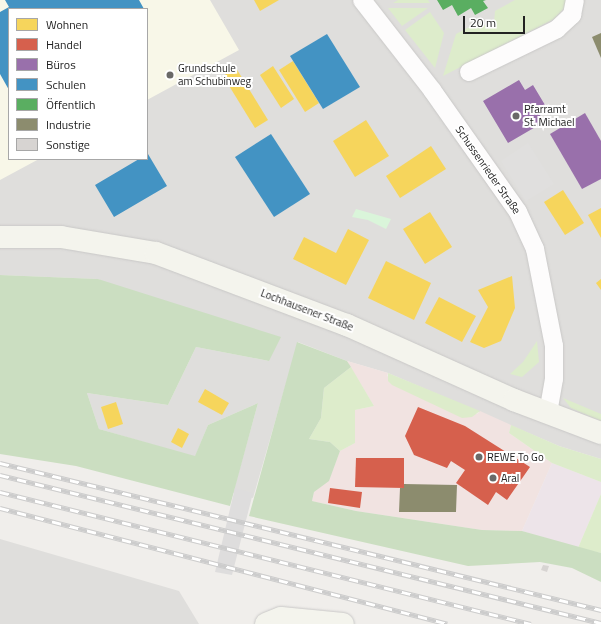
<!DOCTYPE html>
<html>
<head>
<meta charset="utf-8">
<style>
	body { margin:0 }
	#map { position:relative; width:601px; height:624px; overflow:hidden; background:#f0eeeb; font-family:"Titillium Web",sans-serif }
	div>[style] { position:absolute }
	.residential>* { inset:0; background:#dfdedc }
	.commercial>* { inset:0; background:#f1e3e1 }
	.industrial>* { inset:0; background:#ede4e9 }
	.education>* { inset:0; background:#f8f7e8 }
	.grass>* { inset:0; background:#ddeccb }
	.forest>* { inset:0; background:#cbdec1 }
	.park>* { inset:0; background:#daf5da }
	.parking>* { inset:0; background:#e0dfde }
	.pier>* { inset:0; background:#dedddd }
	.homes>* { inset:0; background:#f6d55c }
	.shops>* { inset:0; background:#d6604d }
	.offices>* { inset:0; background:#9970ab }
	.schools>* { inset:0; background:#4393c3 }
	.public>* { inset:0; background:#5aae61 }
	.industry>* { inset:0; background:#8c8c6e }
	.building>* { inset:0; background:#d7d4d2 }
	.roads { filter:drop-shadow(0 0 1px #c9c8c7) drop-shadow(0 0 1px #c9c8c7) }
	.minor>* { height:18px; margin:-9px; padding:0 9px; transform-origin:9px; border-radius:9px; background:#fdfcfc }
	.secondary>* { height:22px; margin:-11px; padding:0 11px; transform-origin:11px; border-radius:11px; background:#f4f4ed }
	.rail>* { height:4.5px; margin-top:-2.25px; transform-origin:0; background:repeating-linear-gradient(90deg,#fff 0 9px,#ccc 0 18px); box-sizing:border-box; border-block:1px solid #ccc }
	.dots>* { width:11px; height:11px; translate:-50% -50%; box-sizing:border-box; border:2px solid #fff; border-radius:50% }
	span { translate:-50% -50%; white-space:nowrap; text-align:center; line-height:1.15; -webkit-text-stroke:4px #fff; paint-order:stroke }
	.poi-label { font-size:11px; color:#222 }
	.left { translate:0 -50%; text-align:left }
	.street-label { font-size:11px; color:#222 }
	.legend { position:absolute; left:8px; top:8px; width:140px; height:152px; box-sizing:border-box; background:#fff; border:1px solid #a7a7a7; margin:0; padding:5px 7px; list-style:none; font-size:12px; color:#222 }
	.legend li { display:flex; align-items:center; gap:8px; height:20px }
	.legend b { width:20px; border:1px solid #a7a7a7 }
	.scale { position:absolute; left:463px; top:16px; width:62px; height:18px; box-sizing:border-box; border:2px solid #222; border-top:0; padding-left:5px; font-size:12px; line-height:14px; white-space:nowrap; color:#222; -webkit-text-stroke:3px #fff; paint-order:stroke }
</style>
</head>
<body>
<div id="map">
	<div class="residential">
		<i style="clip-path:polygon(evenodd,0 0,601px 0,601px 459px,559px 446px,388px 373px,347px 361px,298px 342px,253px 498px,233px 493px,258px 403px,208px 425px,195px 457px,99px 429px,87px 393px,168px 405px,196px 347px,269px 361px,98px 279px,0 275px,0 0,9px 9px,147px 9px,147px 159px,9px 159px,9px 9px)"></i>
		<i style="clip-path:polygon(0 539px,179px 591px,199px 624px,0 624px)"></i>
	</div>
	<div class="commercial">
		<i style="clip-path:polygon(347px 361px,388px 373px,387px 376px,477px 414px,480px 411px,511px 425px,509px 433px,552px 463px,522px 531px,482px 530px,356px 511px,312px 501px,314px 492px,329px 480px,340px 451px,355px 443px,355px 410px,374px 406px)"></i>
	</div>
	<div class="industrial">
		<i style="clip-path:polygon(552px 463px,601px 482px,601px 494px,578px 548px,522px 531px)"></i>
	</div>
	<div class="education">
		<i style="clip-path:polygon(0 0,210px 0,239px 50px,147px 100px,147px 9px,9px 9px,9px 159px,39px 159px,0 180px)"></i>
	</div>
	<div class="grass">
		<i style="clip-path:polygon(398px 0,428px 0,430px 3px,393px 3px)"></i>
		<i style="clip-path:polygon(515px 0,566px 0,566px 6px,554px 19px,443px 76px,456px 34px,477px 23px,487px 26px,494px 22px,495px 11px)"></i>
		<i style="clip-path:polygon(388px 8px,428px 8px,402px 26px)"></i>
		<i style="clip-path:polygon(430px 12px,444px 33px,435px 68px,405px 30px)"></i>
		<i style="clip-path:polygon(537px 341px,539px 362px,522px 377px,510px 374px,523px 362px)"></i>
		<i style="clip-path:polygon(351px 367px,374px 406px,355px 410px,355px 443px,340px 451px,330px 442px,309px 439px,321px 418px,324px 388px)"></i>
		<i style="clip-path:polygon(388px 373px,480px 411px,472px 417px,462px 418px,392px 385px,388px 381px)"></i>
		<i style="clip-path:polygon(563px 398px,601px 414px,601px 421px,571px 408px)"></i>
		<i style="clip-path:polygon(511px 425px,559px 446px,601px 459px,601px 482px,552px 463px,509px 433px)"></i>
		<i style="clip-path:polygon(601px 494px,601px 553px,578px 548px)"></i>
	</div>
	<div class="forest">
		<i style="clip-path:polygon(0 275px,98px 279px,281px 337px,269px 361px,196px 347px,168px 405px,87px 393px,99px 429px,195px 456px,208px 425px,258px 403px,230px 506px,76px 466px,0 454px)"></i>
		<i style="clip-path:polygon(297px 342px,347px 361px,351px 367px,324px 388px,321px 418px,309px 439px,330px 442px,340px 451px,329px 481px,314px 492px,312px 501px,356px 511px,482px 530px,522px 531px,601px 553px,601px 582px,572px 568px,540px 562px,468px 566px,249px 516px)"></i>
	</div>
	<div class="park">
		<i style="clip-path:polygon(356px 209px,391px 219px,386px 229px,368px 220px,352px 217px)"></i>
	</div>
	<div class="parking">
		<i style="clip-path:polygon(528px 143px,554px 184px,526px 201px,501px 161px)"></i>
	</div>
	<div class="pier">
		<i style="clip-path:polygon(235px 488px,253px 493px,232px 575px,215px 572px)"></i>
	</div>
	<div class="homes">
		<i style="clip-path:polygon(254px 0,279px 0,260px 11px)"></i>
		<i style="clip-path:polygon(293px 61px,319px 103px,305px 112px,279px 70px)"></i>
		<i style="clip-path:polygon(273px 66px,294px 99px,281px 108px,260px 75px)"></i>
		<i style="clip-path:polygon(236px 68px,268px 120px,255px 128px,223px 76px)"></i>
		<i style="clip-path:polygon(366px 120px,389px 156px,355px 177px,333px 141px)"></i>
		<i style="clip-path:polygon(431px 146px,446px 169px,400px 198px,386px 176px)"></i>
		<i style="clip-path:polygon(563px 190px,584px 223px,565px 235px,544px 202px)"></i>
		<i style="clip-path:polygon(601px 208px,601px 238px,588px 215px)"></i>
		<i style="clip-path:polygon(430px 212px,452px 247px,425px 264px,403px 229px)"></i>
		<i style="clip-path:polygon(348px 229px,369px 240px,346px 285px,293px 259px,304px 237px,336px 253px)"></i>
		<i style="clip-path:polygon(386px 261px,431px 283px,414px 320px,368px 298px)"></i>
		<i style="clip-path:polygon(512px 276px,515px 308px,501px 341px,484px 348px,470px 342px,488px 307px,478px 290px)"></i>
		<i style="clip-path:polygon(601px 279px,601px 290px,596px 283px)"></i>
		<i style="clip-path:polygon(439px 297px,476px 316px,462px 342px,425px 323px)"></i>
		<i style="clip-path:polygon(205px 389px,229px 403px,222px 415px,198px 402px)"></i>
		<i style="clip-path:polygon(116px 402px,123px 424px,108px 429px,101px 407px)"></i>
		<i style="clip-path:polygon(178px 428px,189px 434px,182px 448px,171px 442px)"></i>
	</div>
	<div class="shops">
		<i style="clip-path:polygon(418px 407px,465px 426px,530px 467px,507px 500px,496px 492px,488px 505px,456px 483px,465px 470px,451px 461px,447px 468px,414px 455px,405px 436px)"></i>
		<i style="clip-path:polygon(356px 458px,404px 458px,404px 488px,355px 487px)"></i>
		<i style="clip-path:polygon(330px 488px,362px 492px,360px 508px,328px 503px)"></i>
	</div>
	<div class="offices">
		<i style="clip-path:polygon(519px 80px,525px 90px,533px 85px,545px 105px,537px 110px,544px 122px,508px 143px,483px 101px)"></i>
		<i style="clip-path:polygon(585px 113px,601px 141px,601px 179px,582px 189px,550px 134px)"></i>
	</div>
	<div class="schools">
		<i style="clip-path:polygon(5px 0,139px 0,144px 9px,9px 9px,9px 90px,0 74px,0 12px,9px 7px)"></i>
		<i style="clip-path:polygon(327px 34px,360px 87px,323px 109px,290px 56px)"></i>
		<i style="clip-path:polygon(271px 134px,310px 194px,274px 217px,235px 157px)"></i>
		<i style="clip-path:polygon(148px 154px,167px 186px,114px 217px,95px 185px,139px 159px,147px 159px)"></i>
	</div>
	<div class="public">
		<i style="clip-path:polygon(437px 0,486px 0,483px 1px,488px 8px,475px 15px,471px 8px,458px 16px,452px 5px,443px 10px)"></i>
	</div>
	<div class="industry">
		<i style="clip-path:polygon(601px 33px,601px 58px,592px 37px)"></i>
		<i style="clip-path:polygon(404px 484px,457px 485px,456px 512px,399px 512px,400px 488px,404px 488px)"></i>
	</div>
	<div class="building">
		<i style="clip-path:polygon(543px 565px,549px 566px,547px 572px,541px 570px)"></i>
	</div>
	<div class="roads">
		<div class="minor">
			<i style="left:362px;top:0;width:114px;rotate:52.1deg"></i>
			<i style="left:432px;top:90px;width:149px;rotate:54.8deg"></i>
			<i style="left:518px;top:212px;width:41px;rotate:65.3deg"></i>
			<i style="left:535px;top:249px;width:99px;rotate:78.9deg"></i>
			<i style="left:554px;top:346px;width:33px;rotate:90deg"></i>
			<i style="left:554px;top:379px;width:35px;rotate:100deg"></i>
			<i style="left:469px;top:72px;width:98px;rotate:-26deg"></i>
			<i style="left:557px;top:29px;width:21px;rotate:-43deg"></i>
			<i style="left:572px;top:15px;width:15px;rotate:-79deg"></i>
		</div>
		<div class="secondary">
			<i style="left:0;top:237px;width:61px"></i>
			<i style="left:61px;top:237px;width:96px;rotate:9.6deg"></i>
			<i style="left:156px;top:253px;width:204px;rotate:20.7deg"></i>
			<i style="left:347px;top:325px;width:183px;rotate:24.2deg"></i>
			<i style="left:514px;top:400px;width:93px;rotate:20.8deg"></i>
			<i style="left:266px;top:624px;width:16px;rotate:-22deg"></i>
			<i style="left:281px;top:618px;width:62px;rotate:5.5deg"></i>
		</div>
	</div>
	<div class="rail">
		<i style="left:0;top:463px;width:619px;rotate:13.74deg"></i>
		<i style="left:0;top:475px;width:619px;rotate:13.83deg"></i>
		<i style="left:0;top:492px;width:547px;rotate:13.96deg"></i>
		<i style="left:0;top:508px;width:462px;rotate:14.5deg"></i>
	</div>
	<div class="dots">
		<i style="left:170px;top:75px;background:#6a6968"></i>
		<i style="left:516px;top:116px;background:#6a6968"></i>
		<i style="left:479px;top:457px;background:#6a6968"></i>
		<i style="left:493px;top:478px;background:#6a6968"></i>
	</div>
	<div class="poi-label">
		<span class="left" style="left:178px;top:75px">Grundschule<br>am Schubinweg</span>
		<span class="left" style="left:524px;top:116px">Pfarramt<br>St. Michael</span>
		<span class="left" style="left:487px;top:457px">REWE To Go</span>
		<span class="left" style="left:501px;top:478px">Aral</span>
	</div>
	<div class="street-label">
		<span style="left:488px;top:170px;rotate:55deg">Schussenrieder Straße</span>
		<span style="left:307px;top:310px;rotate:21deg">Lochhausener Straße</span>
	</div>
	<ul class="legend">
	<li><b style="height:11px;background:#f6d55c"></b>Wohnen</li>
	<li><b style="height:11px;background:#d6604d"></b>Handel</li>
	<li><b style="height:11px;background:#9970ab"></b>Büros</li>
	<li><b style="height:11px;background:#4393c3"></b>Schulen</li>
	<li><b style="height:11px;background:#5aae61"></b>Öffentlich</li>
	<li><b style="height:11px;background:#8c8c6e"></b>Industrie</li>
	<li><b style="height:11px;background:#d7d4d2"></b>Sonstige</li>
	</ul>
	<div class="scale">20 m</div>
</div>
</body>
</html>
